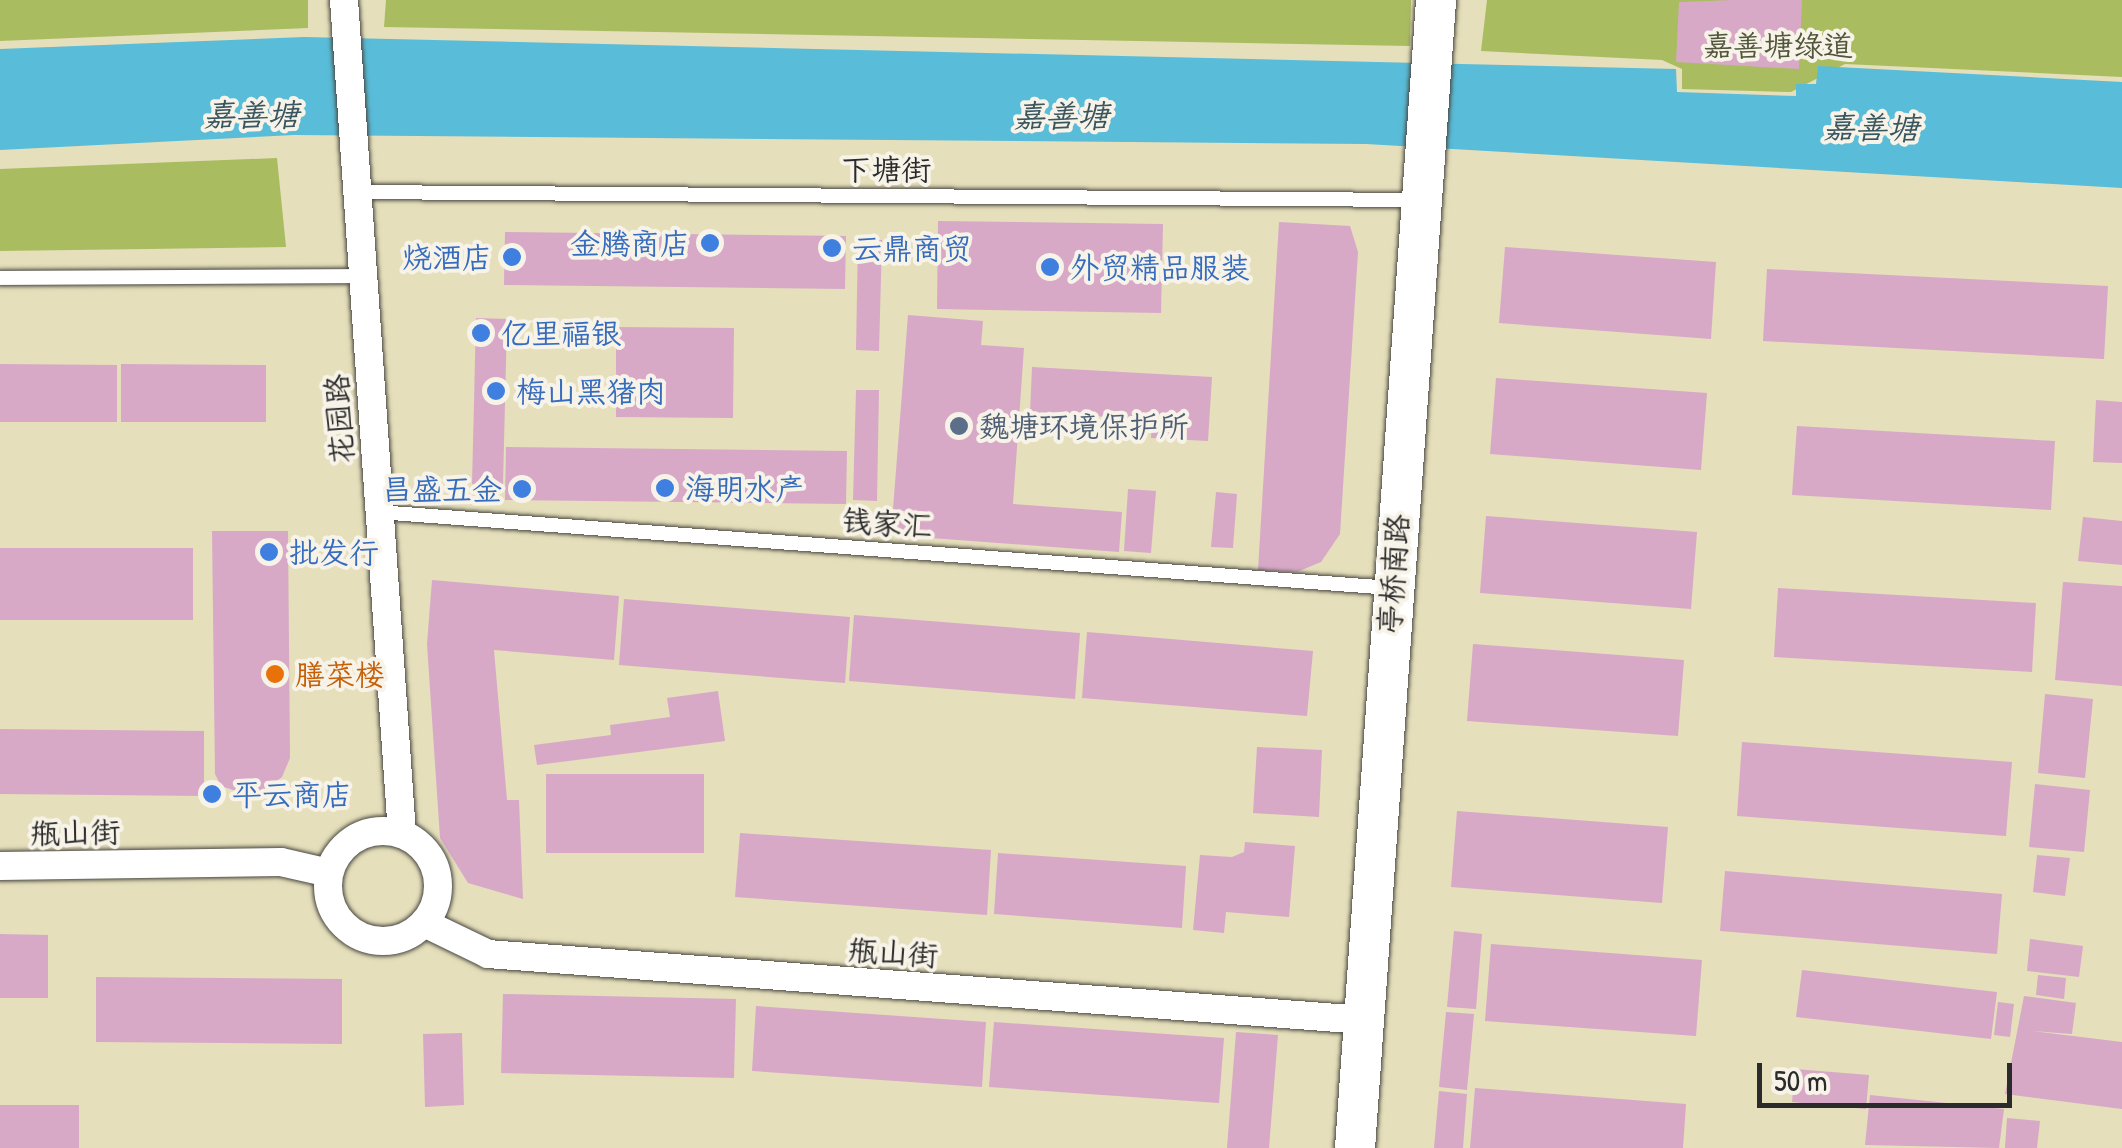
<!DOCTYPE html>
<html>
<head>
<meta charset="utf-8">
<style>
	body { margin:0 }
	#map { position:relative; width:2122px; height:1148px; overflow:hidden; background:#e5dfbb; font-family:"Patrick Hand","LXGW WenKai TC",sans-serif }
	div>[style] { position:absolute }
	.green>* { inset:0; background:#aabc60 }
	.water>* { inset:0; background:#59bcd8 }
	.building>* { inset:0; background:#d7a9c7 }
	.roads { filter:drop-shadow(0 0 2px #474641) drop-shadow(0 0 2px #474641) }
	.lane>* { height:14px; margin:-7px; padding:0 7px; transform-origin:7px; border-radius:7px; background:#fff }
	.street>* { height:28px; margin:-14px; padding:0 14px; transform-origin:14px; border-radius:14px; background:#fff }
	.street>.ring { margin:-14px; padding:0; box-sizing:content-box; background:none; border:28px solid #fff; border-radius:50% }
	.secondary>* { height:40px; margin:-20px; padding:0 20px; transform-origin:20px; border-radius:20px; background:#fff }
	.dots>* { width:28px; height:28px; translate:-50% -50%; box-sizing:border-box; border:5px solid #f7f3e8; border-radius:50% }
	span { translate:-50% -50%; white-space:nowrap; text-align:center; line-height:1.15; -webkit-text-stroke:8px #f7f3e8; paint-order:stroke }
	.park-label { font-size:30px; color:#51563b }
	.street-label { font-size:30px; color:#2b2b2b }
	.shop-label { font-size:30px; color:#366cbe }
	.right { translate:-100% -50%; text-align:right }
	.left { translate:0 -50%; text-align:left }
	.service-label { font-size:30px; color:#4e5e75 }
	.food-label { font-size:30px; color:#c56008 }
	.water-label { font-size:32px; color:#39565f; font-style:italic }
	.scale { position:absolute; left:1757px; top:1063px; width:255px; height:45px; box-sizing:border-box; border:5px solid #2b2b2b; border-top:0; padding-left:12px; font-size:30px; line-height:35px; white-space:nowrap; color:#2b2b2b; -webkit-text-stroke:8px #f7f3e8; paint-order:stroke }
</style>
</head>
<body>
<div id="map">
	<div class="green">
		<i style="clip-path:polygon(0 0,308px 0,308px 28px,0 41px)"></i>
		<i style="clip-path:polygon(386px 0,1411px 0,1410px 46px,384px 27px)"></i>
		<i style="clip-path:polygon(1487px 0,2122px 0,2122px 77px,1845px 64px,1791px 92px,1682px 89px,1682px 69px,1662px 60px,1481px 51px)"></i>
		<i style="clip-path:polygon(277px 158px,286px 247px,0 251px,0 169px)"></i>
	</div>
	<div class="water">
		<i style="clip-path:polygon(304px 37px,1676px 69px,1677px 92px,1796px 96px,1796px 84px,1816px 84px,1818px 66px,2122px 82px,2122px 188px,1366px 144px,294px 135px,0 150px,0 49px)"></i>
	</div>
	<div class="building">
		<i style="clip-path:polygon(1733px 0,1802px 0,1799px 69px,1676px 62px,1679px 2px)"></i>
		<i style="clip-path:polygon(938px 221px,1163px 224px,1161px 313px,937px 309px)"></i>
		<i style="clip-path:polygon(1279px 222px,1350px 226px,1358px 252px,1340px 534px,1321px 562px,1297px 572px,1258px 570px)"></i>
		<i style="clip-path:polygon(505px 232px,846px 236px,845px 289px,504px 285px)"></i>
		<i style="clip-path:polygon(858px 239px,882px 240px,879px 351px,856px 350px)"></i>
		<i style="clip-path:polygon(1505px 247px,1716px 262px,1711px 339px,1499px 323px)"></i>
		<i style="clip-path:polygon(1767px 269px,2108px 286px,2104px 359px,1763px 341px)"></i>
		<i style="clip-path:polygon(908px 315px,983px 321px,981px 345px,1024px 348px,1013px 504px,1122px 512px,1119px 552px,891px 535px)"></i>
		<i style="clip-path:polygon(476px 318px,507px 319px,503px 484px,472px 484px)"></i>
		<i style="clip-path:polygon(616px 327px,734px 328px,733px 418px,616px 417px)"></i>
		<i style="clip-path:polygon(0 364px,117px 365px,117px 422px,0 422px)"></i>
		<i style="clip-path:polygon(121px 364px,266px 365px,266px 422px,121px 422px)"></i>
		<i style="clip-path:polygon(1032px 367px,1212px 377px,1208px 441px,1151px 438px,1152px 419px,1030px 413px)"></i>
		<i style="clip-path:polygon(1496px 378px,1707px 393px,1701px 470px,1490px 454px)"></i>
		<i style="clip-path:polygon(856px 390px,879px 390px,877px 501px,853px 500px)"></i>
		<i style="clip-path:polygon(2096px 400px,2122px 402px,2122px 463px,2093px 462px)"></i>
		<i style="clip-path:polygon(1797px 426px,2055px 441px,2051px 510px,1792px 495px)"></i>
		<i style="clip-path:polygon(506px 447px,847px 451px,846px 504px,505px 500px)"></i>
		<i style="clip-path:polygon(1128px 489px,1156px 491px,1151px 553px,1124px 551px)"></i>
		<i style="clip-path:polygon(1216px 492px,1237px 494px,1233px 548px,1211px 547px)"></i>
		<i style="clip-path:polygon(1486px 516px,1697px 532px,1691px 609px,1480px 593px)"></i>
		<i style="clip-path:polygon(2083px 517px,2122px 521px,2122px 565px,2078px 561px)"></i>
		<i style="clip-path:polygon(212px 531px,288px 531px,290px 758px,282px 777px,263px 791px,239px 792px,221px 786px,215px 774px)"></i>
		<i style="clip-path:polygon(0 548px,193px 548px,193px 620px,0 620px)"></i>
		<i style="clip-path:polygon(432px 580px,619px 596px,614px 660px,494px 650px,507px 800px,519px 800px,523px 899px,468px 883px,440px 838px,427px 644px)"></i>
		<i style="clip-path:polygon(2063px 582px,2122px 586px,2122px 686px,2055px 680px)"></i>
		<i style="clip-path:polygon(1778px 588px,2036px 603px,2032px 672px,1774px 657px)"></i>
		<i style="clip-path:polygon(624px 599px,850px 617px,845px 683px,619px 665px)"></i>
		<i style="clip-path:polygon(854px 615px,1080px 633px,1075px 699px,849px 681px)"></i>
		<i style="clip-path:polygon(1087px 632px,1313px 651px,1307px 716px,1082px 698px)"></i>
		<i style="clip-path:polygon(1473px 644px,1684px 660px,1678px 736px,1467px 721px)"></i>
		<i style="clip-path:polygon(718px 691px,725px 741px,537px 765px,534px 745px,611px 735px,610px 725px,670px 717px,667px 698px)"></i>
		<i style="clip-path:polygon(2045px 694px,2093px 699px,2085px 778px,2038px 773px)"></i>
		<i style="clip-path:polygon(0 729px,204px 731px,204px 796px,0 794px)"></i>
		<i style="clip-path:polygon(1742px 742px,2012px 762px,2006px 836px,1737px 816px)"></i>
		<i style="clip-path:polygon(1257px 747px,1322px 750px,1319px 817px,1253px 813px)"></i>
		<i style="clip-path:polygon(546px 774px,704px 774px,704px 853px,546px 853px)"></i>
		<i style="clip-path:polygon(2035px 784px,2090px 790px,2084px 852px,2029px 847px)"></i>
		<i style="clip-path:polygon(1457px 811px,1668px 827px,1662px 903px,1451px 887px)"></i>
		<i style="clip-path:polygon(740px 833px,991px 850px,987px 915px,735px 897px)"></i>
		<i style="clip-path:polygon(1245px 842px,1295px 846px,1289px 917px,1226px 912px,1224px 933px,1193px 930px,1200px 855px,1232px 857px,1244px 852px)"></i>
		<i style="clip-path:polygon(998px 853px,1186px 866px,1182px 928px,994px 914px)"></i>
		<i style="clip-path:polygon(2037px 855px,2070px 858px,2065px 896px,2033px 892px)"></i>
		<i style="clip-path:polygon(1725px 871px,2002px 894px,1997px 954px,1720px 931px)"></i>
		<i style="clip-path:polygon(1454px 931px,1482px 934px,1476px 1009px,1447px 1007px)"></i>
		<i style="clip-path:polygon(0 934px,48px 935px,48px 998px,0 998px)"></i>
		<i style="clip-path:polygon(2030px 939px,2083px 946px,2079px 977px,2027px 971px)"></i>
		<i style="clip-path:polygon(1491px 944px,1702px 960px,1696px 1036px,1485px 1021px)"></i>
		<i style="clip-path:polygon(1802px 970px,1997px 992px,1991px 1039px,1796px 1017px)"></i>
		<i style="clip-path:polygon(2038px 975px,2066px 978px,2064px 999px,2036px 995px)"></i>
		<i style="clip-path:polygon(96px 977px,342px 979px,342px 1044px,96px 1042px)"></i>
		<i style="clip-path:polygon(503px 994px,736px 999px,734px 1078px,501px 1073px)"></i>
		<i style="clip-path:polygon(2024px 996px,2076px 1003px,2072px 1034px,2031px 1031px,2122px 1042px,2122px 1109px,2005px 1094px)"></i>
		<i style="clip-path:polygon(1998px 1002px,2014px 1004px,2010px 1037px,1994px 1035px)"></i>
		<i style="clip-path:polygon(756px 1006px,986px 1022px,982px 1087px,752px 1071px)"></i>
		<i style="clip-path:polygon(1446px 1012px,1474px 1014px,1467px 1090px,1439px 1087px)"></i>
		<i style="clip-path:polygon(994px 1022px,1224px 1038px,1219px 1103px,989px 1087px)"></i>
		<i style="clip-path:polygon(1236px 1032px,1278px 1035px,1269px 1148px,1227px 1148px)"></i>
		<i style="clip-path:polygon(462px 1033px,464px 1105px,425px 1107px,423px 1034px)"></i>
		<i style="clip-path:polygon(1795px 1069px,1869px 1075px,1866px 1109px,1792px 1102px)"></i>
		<i style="clip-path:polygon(1475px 1088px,1686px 1104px,1683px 1148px,1470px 1148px)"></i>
		<i style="clip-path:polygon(1439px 1091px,1467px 1094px,1463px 1148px,1434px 1148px)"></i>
		<i style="clip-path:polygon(1870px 1095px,2004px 1109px,1999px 1148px,1865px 1145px)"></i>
		<i style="clip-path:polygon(0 1105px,79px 1105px,79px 1148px,0 1148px)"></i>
		<i style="clip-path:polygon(2007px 1118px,2040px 1121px,2037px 1148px,2005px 1148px)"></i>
	</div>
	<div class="roads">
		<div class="lane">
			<i style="left:354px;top:192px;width:1064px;rotate:0.43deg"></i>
			<i style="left:0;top:278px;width:362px;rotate:-0.3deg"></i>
			<i style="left:378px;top:512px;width:1016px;rotate:4.29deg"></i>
		</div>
		<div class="street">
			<i style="left:344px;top:0;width:836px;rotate:86.02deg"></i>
			<i class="ring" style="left:328px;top:831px;width:82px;height:82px"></i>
			<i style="left:0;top:866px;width:281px;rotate:-0.8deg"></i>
			<i style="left:281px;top:862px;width:49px;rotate:12.9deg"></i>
			<i style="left:424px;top:923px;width:71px;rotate:25.8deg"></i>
			<i style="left:488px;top:954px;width:878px;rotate:4.31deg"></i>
		</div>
		<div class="secondary">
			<i style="left:1355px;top:1148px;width:1151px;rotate:-85.96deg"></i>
		</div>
	</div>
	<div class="dots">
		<i style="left:710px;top:243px;background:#3f7fe0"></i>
		<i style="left:832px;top:248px;background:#3f7fe0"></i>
		<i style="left:512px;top:257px;background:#3f7fe0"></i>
		<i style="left:1050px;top:267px;background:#3f7fe0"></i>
		<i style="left:481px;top:333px;background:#3f7fe0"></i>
		<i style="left:496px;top:391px;background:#3f7fe0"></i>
		<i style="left:959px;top:426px;background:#5c6f8a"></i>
		<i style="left:665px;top:488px;background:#3f7fe0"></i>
		<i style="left:522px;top:489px;background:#3f7fe0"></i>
		<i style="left:269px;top:552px;background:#3f7fe0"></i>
		<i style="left:275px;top:674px;background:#e8710a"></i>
		<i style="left:212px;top:794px;background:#3f7fe0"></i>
	</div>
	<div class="park-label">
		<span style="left:1778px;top:45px">嘉善塘绿道</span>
	</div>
	<div class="street-label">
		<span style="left:886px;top:169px">下塘街</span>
		<span style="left:339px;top:419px;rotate:-94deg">花园路</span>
		<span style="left:887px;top:523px;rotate:4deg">钱家汇</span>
		<span style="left:1393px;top:574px;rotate:-86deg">亭桥南路</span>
		<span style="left:75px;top:832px;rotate:-1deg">甁山街</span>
		<span style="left:893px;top:952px;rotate:4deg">甁山街</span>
	</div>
	<div class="shop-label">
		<span class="right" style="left:690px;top:243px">金腾商店</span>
		<span class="left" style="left:852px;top:248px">云鼎商贸</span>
		<span class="right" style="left:492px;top:257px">烧酒店</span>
		<span class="left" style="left:1070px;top:267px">外贸精品服装</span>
		<span class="left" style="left:501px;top:333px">亿里福银</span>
		<span class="left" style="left:516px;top:391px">梅山黑猪肉</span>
		<span class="left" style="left:685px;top:488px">海明水产</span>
		<span class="right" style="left:502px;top:489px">昌盛五金</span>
		<span class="left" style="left:289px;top:552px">批发行</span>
		<span class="left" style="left:232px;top:794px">平云商店</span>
	</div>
	<div class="service-label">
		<span class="left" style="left:979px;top:426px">魏塘环境保护所</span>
	</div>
	<div class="food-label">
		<span class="left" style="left:295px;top:674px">膳菜楼</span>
	</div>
	<div class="water-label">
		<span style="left:251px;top:115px">嘉善塘</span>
		<span style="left:1061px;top:116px">嘉善塘</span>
		<span style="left:1871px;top:128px;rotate:1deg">嘉善塘</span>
	</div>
	<div class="scale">50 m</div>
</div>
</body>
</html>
